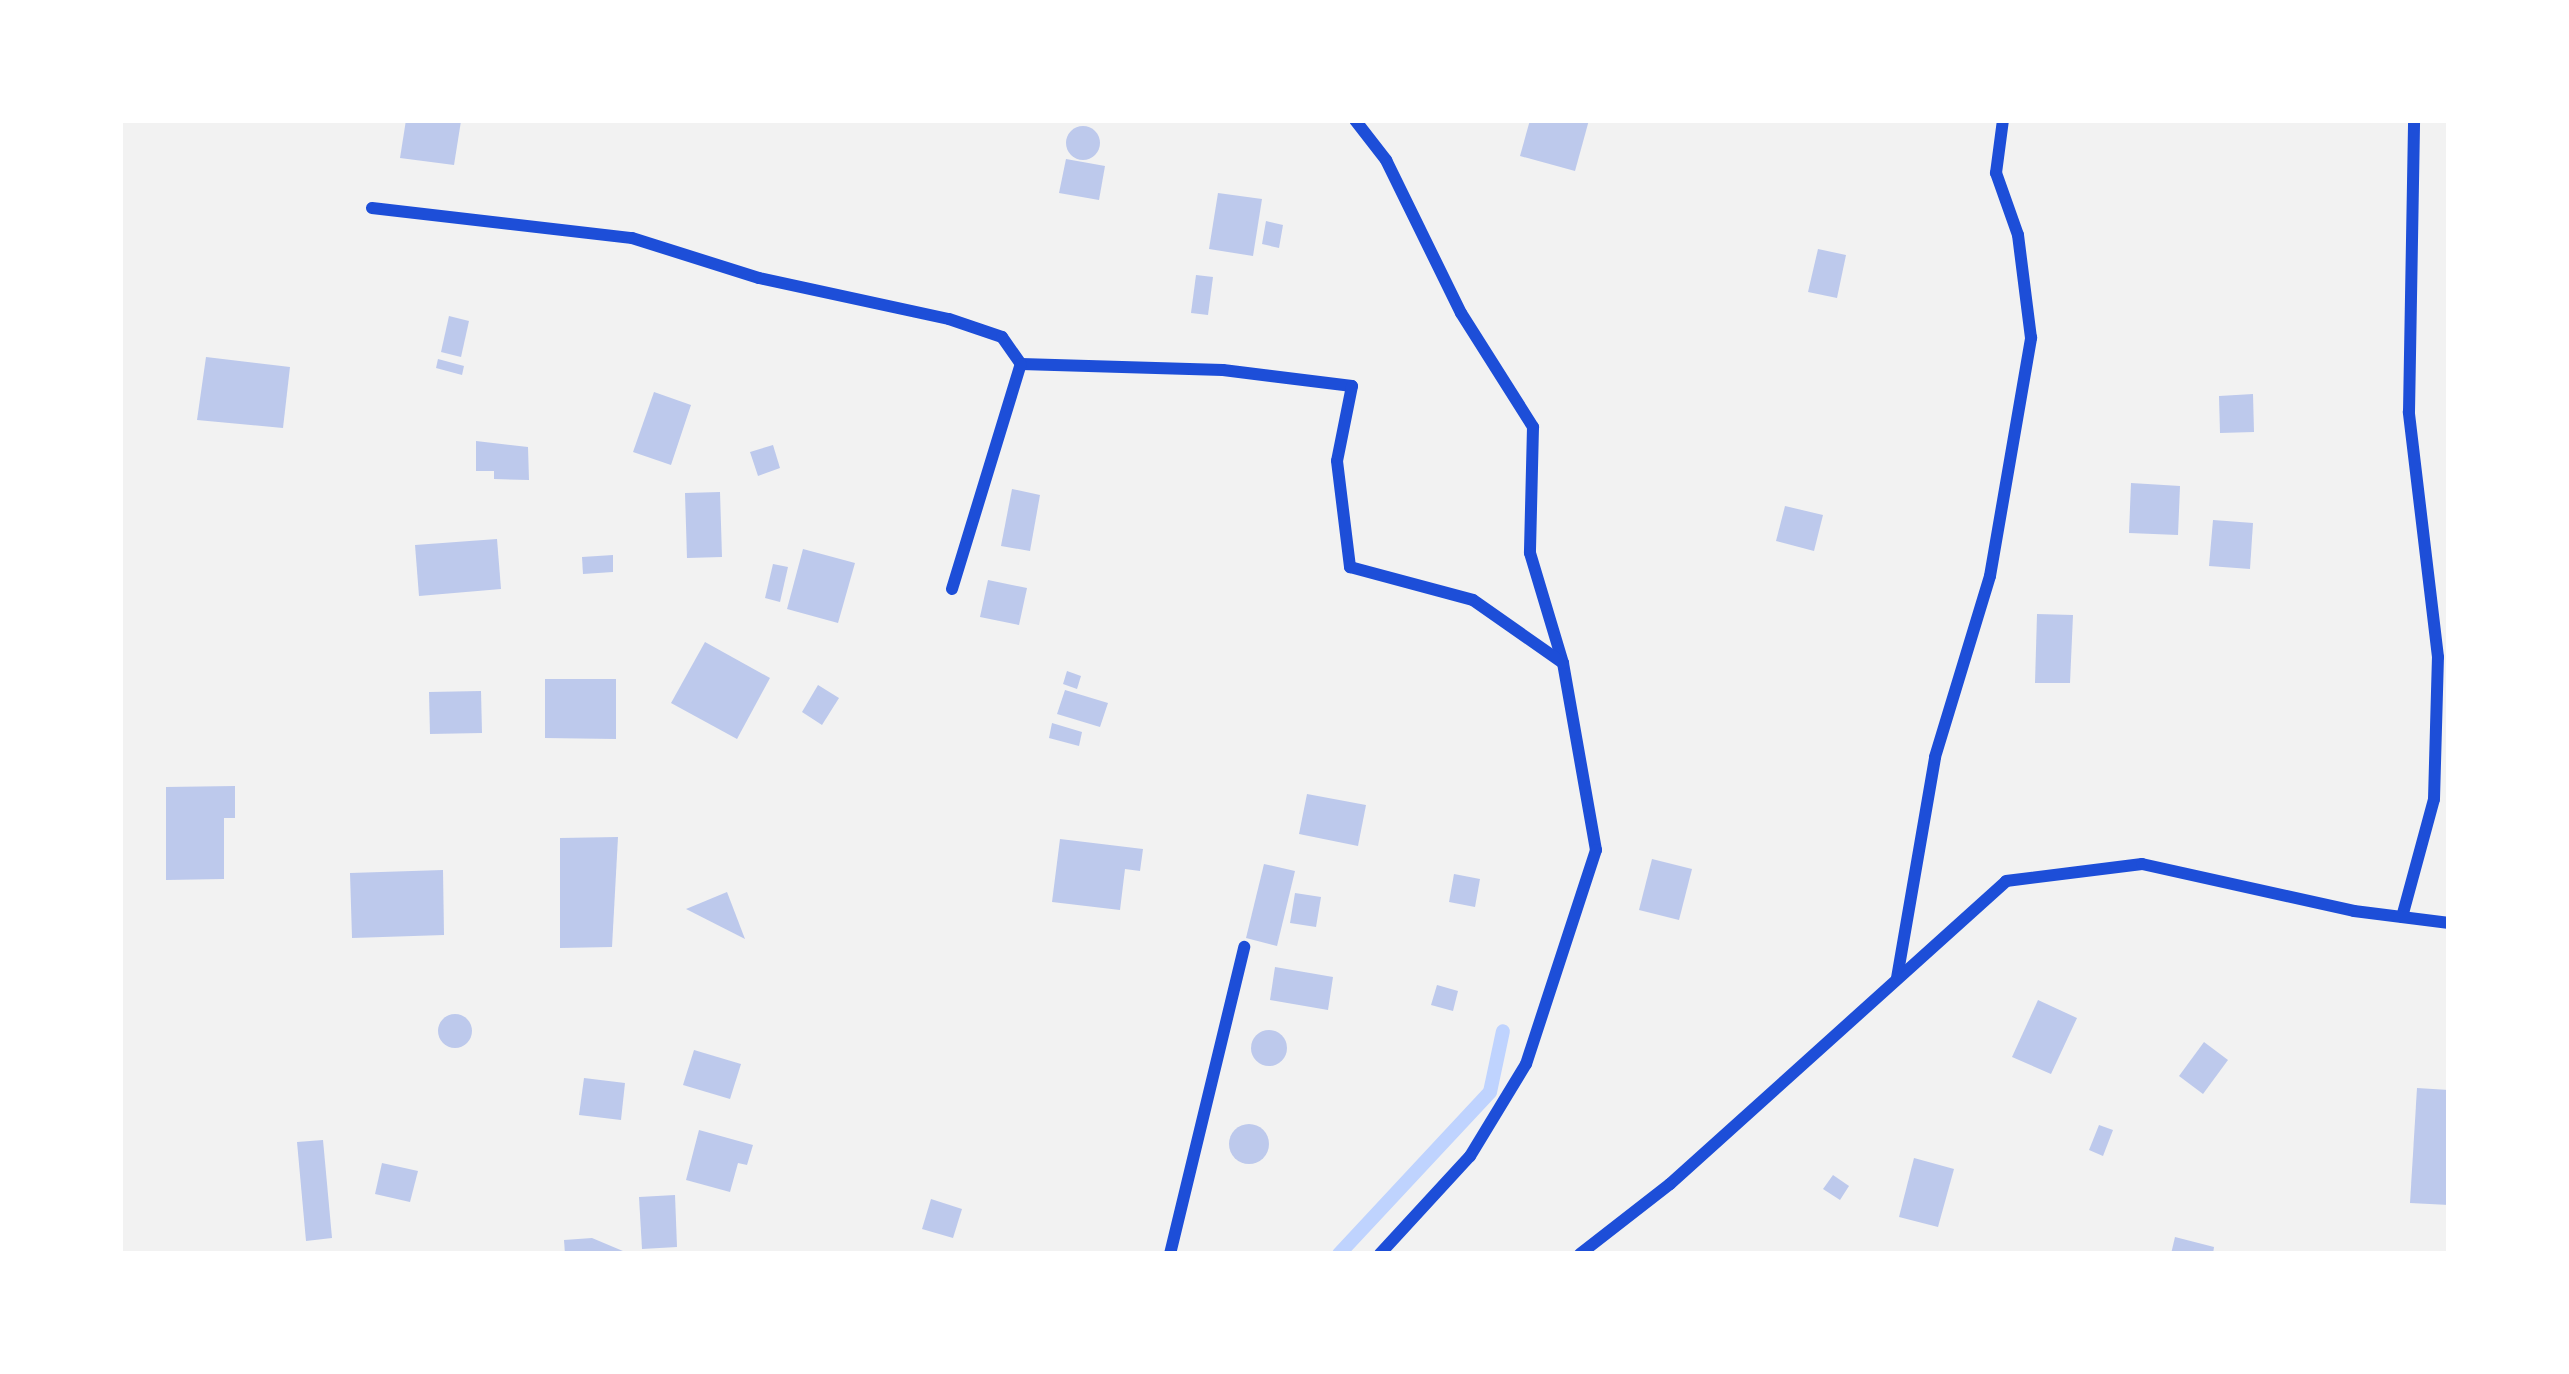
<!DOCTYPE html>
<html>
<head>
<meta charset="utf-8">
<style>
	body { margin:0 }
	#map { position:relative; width:2569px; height:1374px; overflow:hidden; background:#f2f2f2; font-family:Jost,sans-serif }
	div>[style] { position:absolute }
	.stream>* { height:14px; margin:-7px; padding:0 7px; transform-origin:7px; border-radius:7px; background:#bfd3fe }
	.building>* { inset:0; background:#bdc9ec }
	.round { border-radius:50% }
	.minor>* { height:12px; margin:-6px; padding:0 6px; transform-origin:6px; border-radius:6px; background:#1d4ed8 }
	span { translate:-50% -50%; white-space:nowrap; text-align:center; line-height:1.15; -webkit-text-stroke:10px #fff; paint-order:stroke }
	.frame { position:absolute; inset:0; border:123px solid #fff; pointer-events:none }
</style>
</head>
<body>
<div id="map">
	<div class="stream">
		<i style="left:1339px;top:1254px;width:221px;rotate:-47deg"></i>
		<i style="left:1490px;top:1092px;width:62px;rotate:-78deg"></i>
	</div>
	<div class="building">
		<i style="clip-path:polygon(406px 120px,461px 121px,454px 165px,400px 158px)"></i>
		<i style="clip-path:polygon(1530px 120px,1589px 120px,1575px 171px,1520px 156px)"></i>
		<i class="round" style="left:1066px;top:126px;width:34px;height:34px"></i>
		<i style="clip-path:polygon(1066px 159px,1105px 166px,1099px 200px,1059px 193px)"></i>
		<i style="clip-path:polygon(1218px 193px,1262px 199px,1253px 256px,1209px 249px)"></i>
		<i style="clip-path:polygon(1266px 221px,1283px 225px,1279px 248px,1262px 244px)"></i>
		<i style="clip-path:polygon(1818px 249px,1846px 255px,1837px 298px,1808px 292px)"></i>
		<i style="clip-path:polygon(1196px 275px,1213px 277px,1208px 315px,1191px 313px)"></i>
		<i style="clip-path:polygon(449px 316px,469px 321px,461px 357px,441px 352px)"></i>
		<i style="clip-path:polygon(206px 357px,290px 367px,283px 428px,197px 420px)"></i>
		<i style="clip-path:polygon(438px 359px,464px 366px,462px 375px,436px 368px)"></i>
		<i style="clip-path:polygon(654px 392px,691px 405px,671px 465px,633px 452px)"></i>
		<i style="clip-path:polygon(2253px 394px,2254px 432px,2220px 433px,2219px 396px)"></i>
		<i style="clip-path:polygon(476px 441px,528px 447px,529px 480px,494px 479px,494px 471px,476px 471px)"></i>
		<i style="clip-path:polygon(773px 445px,780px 468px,758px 476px,750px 452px)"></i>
		<i style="clip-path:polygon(2131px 483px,2180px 486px,2178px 535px,2129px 533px)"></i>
		<i style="clip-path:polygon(1012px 489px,1040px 495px,1030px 551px,1001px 546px)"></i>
		<i style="clip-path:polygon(720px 492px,722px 557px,687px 558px,685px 493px)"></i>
		<i style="clip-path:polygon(1785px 506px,1823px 515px,1814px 551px,1776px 541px)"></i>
		<i style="clip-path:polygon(2213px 520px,2253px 523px,2250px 569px,2209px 566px)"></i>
		<i style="clip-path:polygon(497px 539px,501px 589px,419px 596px,415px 545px)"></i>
		<i style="clip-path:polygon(803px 549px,855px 563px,838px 623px,787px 609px)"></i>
		<i style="clip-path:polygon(613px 555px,613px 572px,583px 574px,582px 557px)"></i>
		<i style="clip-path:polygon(773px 564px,788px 567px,780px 602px,765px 598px)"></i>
		<i style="clip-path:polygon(988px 580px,1027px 588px,1019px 625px,980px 617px)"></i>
		<i style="clip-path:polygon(2037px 614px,2073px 615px,2070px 683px,2035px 683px)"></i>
		<i style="clip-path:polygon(705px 642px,770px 678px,737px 739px,671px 703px)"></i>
		<i style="clip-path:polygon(1067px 671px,1081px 676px,1077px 689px,1063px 684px)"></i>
		<i style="clip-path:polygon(545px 679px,616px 679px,616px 739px,545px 738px)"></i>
		<i style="clip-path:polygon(818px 685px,839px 698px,822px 725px,802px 712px)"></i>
		<i style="clip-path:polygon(1065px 690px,1108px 703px,1100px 727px,1057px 714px)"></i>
		<i style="clip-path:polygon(481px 691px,482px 733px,430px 734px,429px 692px)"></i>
		<i style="clip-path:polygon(1052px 723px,1082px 732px,1079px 746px,1049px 738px)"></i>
		<i style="clip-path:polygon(235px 786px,235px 818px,224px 818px,224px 879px,166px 880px,166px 787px)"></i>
		<i style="clip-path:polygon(1307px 794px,1366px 805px,1358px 846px,1299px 834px)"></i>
		<i style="clip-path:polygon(618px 837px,612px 947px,560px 948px,560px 838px)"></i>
		<i style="clip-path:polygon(1060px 839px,1143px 849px,1140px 871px,1125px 869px,1120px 910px,1052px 902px)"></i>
		<i style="clip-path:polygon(1652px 859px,1692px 869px,1679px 920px,1639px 910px)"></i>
		<i style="clip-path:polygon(1264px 864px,1295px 871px,1277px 946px,1246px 938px)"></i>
		<i style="clip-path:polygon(443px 870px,444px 935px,352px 938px,350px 873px)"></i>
		<i style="clip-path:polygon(1454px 874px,1480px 879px,1475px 907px,1449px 902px)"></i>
		<i style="clip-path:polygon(727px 892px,745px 939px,686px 909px)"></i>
		<i style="clip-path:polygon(1295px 893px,1321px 897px,1316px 927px,1290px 923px)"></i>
		<i style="clip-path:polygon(1275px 967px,1333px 977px,1328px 1010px,1270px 1000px)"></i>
		<i style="clip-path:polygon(1437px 985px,1458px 991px,1453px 1011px,1431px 1005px)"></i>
		<i style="clip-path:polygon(2038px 1000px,2077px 1018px,2051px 1074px,2012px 1057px)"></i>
		<i class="round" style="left:438px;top:1014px;width:34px;height:34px"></i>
		<i class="round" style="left:1251px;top:1030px;width:36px;height:36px"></i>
		<i style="clip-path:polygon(2204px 1042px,2228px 1060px,2203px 1094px,2179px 1076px)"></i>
		<i style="clip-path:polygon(694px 1050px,741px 1064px,730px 1099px,683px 1085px)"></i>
		<i style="clip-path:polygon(584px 1078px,625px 1083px,621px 1120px,579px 1115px)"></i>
		<i style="clip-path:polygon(2417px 1088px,2449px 1090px,2449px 1205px,2410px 1203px)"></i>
		<i class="round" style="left:1229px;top:1124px;width:40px;height:40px"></i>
		<i style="clip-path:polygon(2099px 1125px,2113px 1130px,2103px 1156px,2089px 1150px)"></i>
		<i style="clip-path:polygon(699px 1130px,753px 1145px,747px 1165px,738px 1163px,730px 1192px,686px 1180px)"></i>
		<i style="clip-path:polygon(323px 1140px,332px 1238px,306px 1241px,297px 1142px)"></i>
		<i style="clip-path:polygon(1914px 1158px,1954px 1169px,1938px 1227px,1899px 1217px)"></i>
		<i style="clip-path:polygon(382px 1163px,418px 1171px,410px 1202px,375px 1194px)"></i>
		<i style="clip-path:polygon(1833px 1175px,1849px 1186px,1840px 1200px,1823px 1189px)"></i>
		<i style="clip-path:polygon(675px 1195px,677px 1247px,642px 1249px,639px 1197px)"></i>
		<i style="clip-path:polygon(931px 1199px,962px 1209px,953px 1238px,922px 1229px)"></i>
		<i style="clip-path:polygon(2175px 1237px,2214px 1247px,2213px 1254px,2171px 1254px)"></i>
		<i style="clip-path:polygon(592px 1238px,630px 1254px,565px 1254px,564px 1240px)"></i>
	</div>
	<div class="minor">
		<i style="left:1355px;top:120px;width:51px;rotate:52.2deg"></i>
		<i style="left:1386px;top:160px;width:170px;rotate:63.9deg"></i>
		<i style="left:1461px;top:313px;width:135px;rotate:57.7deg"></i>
		<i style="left:1533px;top:427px;width:126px;rotate:91.4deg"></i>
		<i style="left:1530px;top:553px;width:115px;rotate:73.3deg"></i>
		<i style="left:1563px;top:663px;width:190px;rotate:80deg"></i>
		<i style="left:1596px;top:850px;width:225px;rotate:108.1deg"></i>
		<i style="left:1526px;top:1064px;width:108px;rotate:121.3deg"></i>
		<i style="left:1470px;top:1156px;width:133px;rotate:132.6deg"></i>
		<i style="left:372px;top:208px;width:262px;rotate:6.6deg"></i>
		<i style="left:632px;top:238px;width:133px;rotate:17.5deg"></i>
		<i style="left:759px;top:278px;width:194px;rotate:12.2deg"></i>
		<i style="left:949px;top:319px;width:56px;rotate:18.8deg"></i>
		<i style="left:1002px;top:337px;width:33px;rotate:55deg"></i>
		<i style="left:1021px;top:364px;width:202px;rotate:1.7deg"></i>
		<i style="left:1223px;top:370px;width:130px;rotate:7.1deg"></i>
		<i style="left:1352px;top:386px;width:76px;rotate:101.3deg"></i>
		<i style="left:1337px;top:461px;width:107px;rotate:83deg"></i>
		<i style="left:1350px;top:567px;width:127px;rotate:15deg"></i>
		<i style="left:1473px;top:600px;width:110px;rotate:35deg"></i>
		<i style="left:952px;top:589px;width:235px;rotate:-73deg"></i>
		<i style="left:2402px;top:917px;width:122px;rotate:-74.8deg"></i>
		<i style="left:2434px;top:799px;width:142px;rotate:-88.4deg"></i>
		<i style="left:2438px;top:657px;width:247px;rotate:-96.8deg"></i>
		<i style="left:2409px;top:412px;width:292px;rotate:-89deg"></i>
		<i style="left:1897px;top:978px;width:224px;rotate:-80.2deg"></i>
		<i style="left:1935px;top:757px;width:189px;rotate:-73.1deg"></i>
		<i style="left:1990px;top:576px;width:242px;rotate:-80.2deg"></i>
		<i style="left:2031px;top:338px;width:104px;rotate:-97.2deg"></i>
		<i style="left:2018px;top:235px;width:66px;rotate:-109.5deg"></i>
		<i style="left:1996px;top:173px;width:53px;rotate:-82.5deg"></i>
		<i style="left:1170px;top:1254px;width:316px;rotate:-76.4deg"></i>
		<i style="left:1580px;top:1254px;width:114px;rotate:-37.9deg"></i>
		<i style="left:1670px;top:1184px;width:452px;rotate:-42deg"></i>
		<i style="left:2006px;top:881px;width:137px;rotate:-7.1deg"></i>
		<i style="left:2142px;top:864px;width:217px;rotate:12.5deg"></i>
		<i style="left:2354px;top:911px;width:96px;rotate:7.2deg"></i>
	</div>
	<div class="frame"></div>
</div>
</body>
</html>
